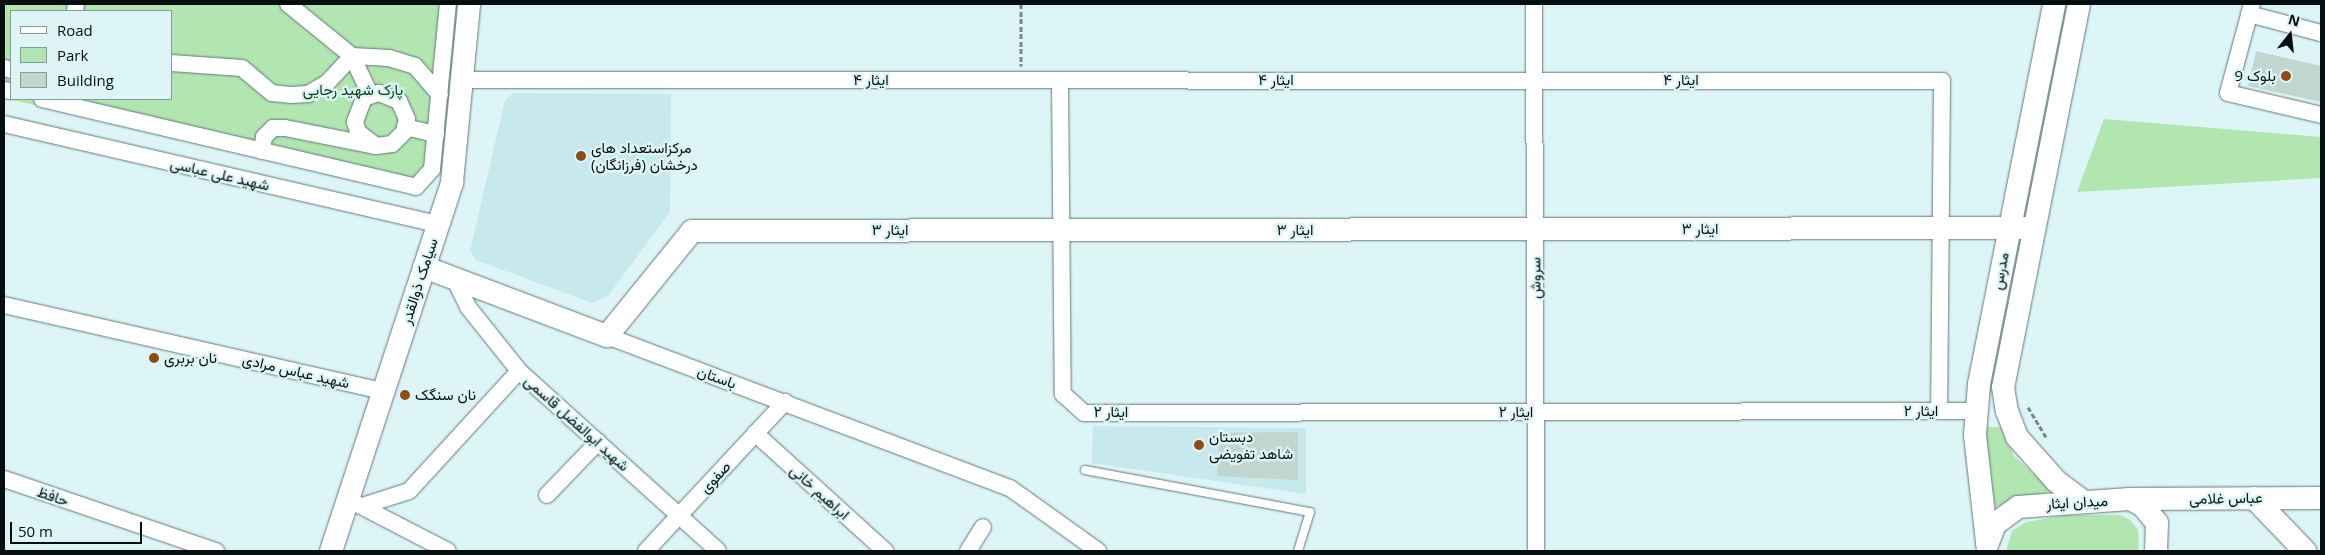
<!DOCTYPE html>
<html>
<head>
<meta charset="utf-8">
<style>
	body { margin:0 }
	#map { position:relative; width:2325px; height:555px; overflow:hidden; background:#ddf5f7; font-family:"Open Sans",Vazirmatn,sans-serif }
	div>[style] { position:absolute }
	.built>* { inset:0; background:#c7e8ec }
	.green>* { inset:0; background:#b1e6b1 }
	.building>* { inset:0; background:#c1d6cf }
	.path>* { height:3px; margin-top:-1.5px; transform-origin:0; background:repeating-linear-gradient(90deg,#78888a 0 5px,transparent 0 7.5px) }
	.roads { filter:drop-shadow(0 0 1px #63787a) drop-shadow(0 0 1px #63787a) }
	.lane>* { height:8px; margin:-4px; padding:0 4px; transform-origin:4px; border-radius:4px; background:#fff }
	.street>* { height:16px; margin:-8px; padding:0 8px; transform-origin:8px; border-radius:8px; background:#fff }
	.secondary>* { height:22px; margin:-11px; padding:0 11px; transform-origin:11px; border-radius:11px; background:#fff }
	.dots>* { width:14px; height:14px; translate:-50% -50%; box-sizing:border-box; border:2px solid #ddf5f7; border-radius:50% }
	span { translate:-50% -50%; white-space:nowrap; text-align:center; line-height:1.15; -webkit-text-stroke:4.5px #ddf5f7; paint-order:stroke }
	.poi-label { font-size:15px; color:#070e0f }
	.right { translate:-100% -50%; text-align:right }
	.left { translate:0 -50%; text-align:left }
	.street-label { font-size:15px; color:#070e0f }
	.park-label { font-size:15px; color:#0c4013 }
	.frame { position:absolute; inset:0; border:5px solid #070e0f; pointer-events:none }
	.legend { position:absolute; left:10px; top:10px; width:162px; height:90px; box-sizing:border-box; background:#ddf5f7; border:1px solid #87999a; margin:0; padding:6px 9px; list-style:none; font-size:15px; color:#070e0f }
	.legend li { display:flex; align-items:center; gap:10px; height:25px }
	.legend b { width:25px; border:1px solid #87999a }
	.north { position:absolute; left:2265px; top:10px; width:50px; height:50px; -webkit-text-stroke:4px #ddf5f7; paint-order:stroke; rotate:16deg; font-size:14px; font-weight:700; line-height:20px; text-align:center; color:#070e0f }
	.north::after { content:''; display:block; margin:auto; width:18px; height:22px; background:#070e0f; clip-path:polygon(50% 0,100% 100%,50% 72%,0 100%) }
	.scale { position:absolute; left:10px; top:522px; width:132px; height:22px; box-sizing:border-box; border:2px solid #070e0f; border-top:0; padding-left:6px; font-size:15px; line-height:18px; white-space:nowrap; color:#070e0f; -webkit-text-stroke:4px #ddf5f7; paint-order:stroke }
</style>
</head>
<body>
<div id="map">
	<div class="built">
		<i style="clip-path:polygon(513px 93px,671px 94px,670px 212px,608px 296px,592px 303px,476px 260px,470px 251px,505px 100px)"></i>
		<i style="clip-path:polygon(1093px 426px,1306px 428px,1306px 494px,1092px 463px)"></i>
	</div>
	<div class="green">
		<i style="clip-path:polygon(evenodd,4px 4px,449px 4px,434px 181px,419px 194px,4px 98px,4px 4px,11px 11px,171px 11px,171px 99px,11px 99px,11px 11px)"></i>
		<i style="clip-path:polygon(2104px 119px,2321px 137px,2321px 178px,2077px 192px)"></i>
		<i style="clip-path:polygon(1985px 427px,2001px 427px,2014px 456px,2052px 491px,1995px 507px)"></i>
		<i style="clip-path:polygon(2067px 515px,2120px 515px,2130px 520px,2138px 530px,2139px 551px,2006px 551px,2012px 531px,2026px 522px)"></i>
	</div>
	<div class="building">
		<i style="clip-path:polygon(2256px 51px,2321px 66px,2321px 102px,2248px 86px)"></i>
		<i style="clip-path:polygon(1298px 432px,1298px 480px,1217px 476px,1219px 433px)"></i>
	</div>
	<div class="path">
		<i style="left:1021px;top:4px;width:62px;rotate:90deg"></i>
		<i style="left:2028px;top:407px;width:37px;rotate:59deg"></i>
	</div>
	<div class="roads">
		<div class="lane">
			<i style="left:1085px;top:470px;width:229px;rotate:10.6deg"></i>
			<i style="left:1310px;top:512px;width:41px;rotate:107.1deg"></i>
		</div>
		<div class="street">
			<i style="left:288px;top:4px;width:82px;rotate:39.1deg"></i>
			<i style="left:352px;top:56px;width:42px;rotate:64.7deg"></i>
			<i style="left:1534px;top:4px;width:547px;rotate:89.79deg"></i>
			<i style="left:2252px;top:4px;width:92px;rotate:105.1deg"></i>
			<i style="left:2228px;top:93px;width:96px;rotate:13.3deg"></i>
			<i style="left:75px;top:11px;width:7px;rotate:-82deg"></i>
			<i style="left:2249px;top:14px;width:74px;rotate:14.8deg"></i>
			<i style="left:171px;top:63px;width:71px;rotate:4deg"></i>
			<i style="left:242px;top:68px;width:39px;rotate:40deg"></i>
			<i style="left:272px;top:93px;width:18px;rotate:6deg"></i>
			<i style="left:290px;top:95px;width:18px;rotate:-3deg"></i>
			<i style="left:308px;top:94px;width:22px;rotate:-30deg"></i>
			<i style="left:327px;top:83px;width:37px;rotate:-47deg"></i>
			<i style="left:352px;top:56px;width:37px;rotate:3deg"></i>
			<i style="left:389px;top:58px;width:27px;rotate:17deg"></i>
			<i style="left:415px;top:66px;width:38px;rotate:49deg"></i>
			<i style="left:4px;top:68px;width:7px;rotate:16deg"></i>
			<i style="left:463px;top:80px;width:1479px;rotate:0.04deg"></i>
			<i style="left:1942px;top:81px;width:330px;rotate:90.5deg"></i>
			<i style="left:1060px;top:80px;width:314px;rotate:89.5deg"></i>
			<i style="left:1063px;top:394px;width:28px;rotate:42deg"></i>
			<i style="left:1084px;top:413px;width:893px;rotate:-0.13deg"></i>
			<i style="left:4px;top:90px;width:7px;rotate:8deg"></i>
			<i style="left:42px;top:99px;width:384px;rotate:13.2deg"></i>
			<i style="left:416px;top:187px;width:24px;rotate:-48deg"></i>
			<i style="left:432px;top:169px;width:166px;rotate:-84.5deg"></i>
			<i style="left:4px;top:124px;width:444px;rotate:13deg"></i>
			<i style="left:405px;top:127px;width:32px;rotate:13deg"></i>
			<i style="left:262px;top:151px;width:14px;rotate:-82deg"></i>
			<i style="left:264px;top:137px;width:13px;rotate:-45deg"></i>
			<i style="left:273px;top:128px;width:12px"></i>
			<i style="left:285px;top:128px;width:93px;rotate:11.2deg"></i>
			<i style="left:376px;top:146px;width:16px;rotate:-7deg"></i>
			<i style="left:392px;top:144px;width:17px;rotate:-45deg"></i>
			<i style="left:404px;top:132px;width:13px;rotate:-77deg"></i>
			<i style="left:407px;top:119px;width:20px;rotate:-114deg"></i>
			<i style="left:399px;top:101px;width:22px;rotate:-158deg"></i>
			<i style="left:379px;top:93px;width:16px;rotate:162deg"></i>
			<i style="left:364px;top:98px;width:26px;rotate:111deg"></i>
			<i style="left:355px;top:122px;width:10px;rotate:73deg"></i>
			<i style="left:358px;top:132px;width:23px;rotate:38deg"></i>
			<i style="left:454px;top:278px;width:32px;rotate:64deg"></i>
			<i style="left:468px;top:307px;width:82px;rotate:51.4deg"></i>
			<i style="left:519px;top:371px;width:268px;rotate:42.1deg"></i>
			<i style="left:4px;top:305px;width:389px;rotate:12.8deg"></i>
			<i style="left:607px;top:336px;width:431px;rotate:20.7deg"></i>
			<i style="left:1010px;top:488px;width:108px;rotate:35.6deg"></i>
			<i style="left:755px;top:433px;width:176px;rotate:42.2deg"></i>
			<i style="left:4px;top:479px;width:224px;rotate:18.8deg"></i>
			<i style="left:547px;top:495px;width:74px;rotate:-46.1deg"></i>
			<i style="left:357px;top:504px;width:102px;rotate:27.3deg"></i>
			<i style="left:362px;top:506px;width:49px;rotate:-17.7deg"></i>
			<i style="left:409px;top:491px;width:163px;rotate:-47.5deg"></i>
			<i style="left:646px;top:551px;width:204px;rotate:-47deg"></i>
			<i style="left:968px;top:551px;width:28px;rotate:-58deg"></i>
		</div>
		<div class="secondary">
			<i style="left:2079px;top:4px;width:390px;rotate:101.2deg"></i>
			<i style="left:2003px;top:387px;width:24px;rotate:81deg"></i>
			<i style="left:2007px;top:411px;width:28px;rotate:69deg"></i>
			<i style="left:2017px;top:437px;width:59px;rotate:48.4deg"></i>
			<i style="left:2056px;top:481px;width:31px;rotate:37deg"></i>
			<i style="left:424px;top:267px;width:196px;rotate:20.7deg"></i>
			<i style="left:607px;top:336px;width:135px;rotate:-51deg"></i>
			<i style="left:692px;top:231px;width:1342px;rotate:-0.13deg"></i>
			<i style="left:2254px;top:498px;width:74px;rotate:46.1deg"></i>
			<i style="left:2130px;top:499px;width:191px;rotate:-0.3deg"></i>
			<i style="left:1987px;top:542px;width:108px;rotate:-96.4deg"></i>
			<i style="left:1975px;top:435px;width:51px;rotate:-85.5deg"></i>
			<i style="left:1979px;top:384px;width:387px;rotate:-78.8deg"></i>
			<i style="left:1987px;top:545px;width:22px;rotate:-69deg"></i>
			<i style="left:1995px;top:524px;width:29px;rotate:-36deg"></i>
			<i style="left:2018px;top:507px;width:112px;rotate:-4.1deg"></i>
			<i style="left:2130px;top:499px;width:13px;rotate:27deg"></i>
			<i style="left:2142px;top:505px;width:23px;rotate:50deg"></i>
			<i style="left:2157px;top:523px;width:28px;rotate:92deg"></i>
			<i style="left:331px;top:551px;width:388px;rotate:-71.8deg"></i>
			<i style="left:452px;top:182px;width:179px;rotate:-84.5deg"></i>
		</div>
	</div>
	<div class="dots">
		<i style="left:2286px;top:76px;background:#8e4d17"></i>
		<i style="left:581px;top:156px;background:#8e4d17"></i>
		<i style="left:154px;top:358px;background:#8e4d17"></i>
		<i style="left:405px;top:395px;background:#8e4d17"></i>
		<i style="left:1199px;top:445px;background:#8e4d17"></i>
	</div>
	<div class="poi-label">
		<span class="right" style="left:2276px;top:76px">بلوک 9</span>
		<span class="left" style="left:591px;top:156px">مرکزاستعداد های<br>درخشان (فرزانگان)</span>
		<span class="left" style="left:164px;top:358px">نان بربری</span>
		<span class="left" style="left:415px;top:395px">نان سنگک</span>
		<span class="left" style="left:1209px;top:445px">دبستان<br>شاهد تفویضی</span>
	</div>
	<div class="street-label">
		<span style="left:871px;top:80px">ایثار ۴</span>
		<span style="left:1276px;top:80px">ایثار ۴</span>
		<span style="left:1681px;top:80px">ایثار ۴</span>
		<span style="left:220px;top:174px;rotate:13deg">شهید علی عباسی</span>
		<span style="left:1700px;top:229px">ایثار ۳</span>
		<span style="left:890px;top:230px">ایثار ۳</span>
		<span style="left:1295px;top:230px">ایثار ۳</span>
		<span style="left:2000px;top:271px;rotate:-79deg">مدرس</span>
		<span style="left:1535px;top:278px;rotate:-90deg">سروش</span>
		<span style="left:419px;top:281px;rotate:-72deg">سیامک ذوالقدر</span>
		<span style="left:296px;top:371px;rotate:13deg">شهید عباس مرادی</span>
		<span style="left:717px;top:377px;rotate:20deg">باستان</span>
		<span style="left:1921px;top:411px">ایثار ۲</span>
		<span style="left:1111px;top:412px">ایثار ۲</span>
		<span style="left:1516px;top:412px">ایثار ۲</span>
		<span style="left:577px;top:423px;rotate:42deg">شهید ابوالفضل قاسمی</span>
		<span style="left:715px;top:477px;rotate:-47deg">صفوی</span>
		<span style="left:820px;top:492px;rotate:42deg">ابراهیم خانی</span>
		<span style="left:53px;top:496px;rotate:19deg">حافظ</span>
		<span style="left:2226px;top:498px;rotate:-1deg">عباس غلامی</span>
		<span style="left:2077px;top:502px;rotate:-3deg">میدان ایثار</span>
	</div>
	<div class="park-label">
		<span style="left:353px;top:90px">پارک شهید رجایی</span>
	</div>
	<div class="frame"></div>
	<ul class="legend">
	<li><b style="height:6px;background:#fff"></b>Road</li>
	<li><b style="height:14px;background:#b1e6b1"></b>Park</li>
	<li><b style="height:14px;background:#c1d6cf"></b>Building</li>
	</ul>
	<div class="north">N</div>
	<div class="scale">50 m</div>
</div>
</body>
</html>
